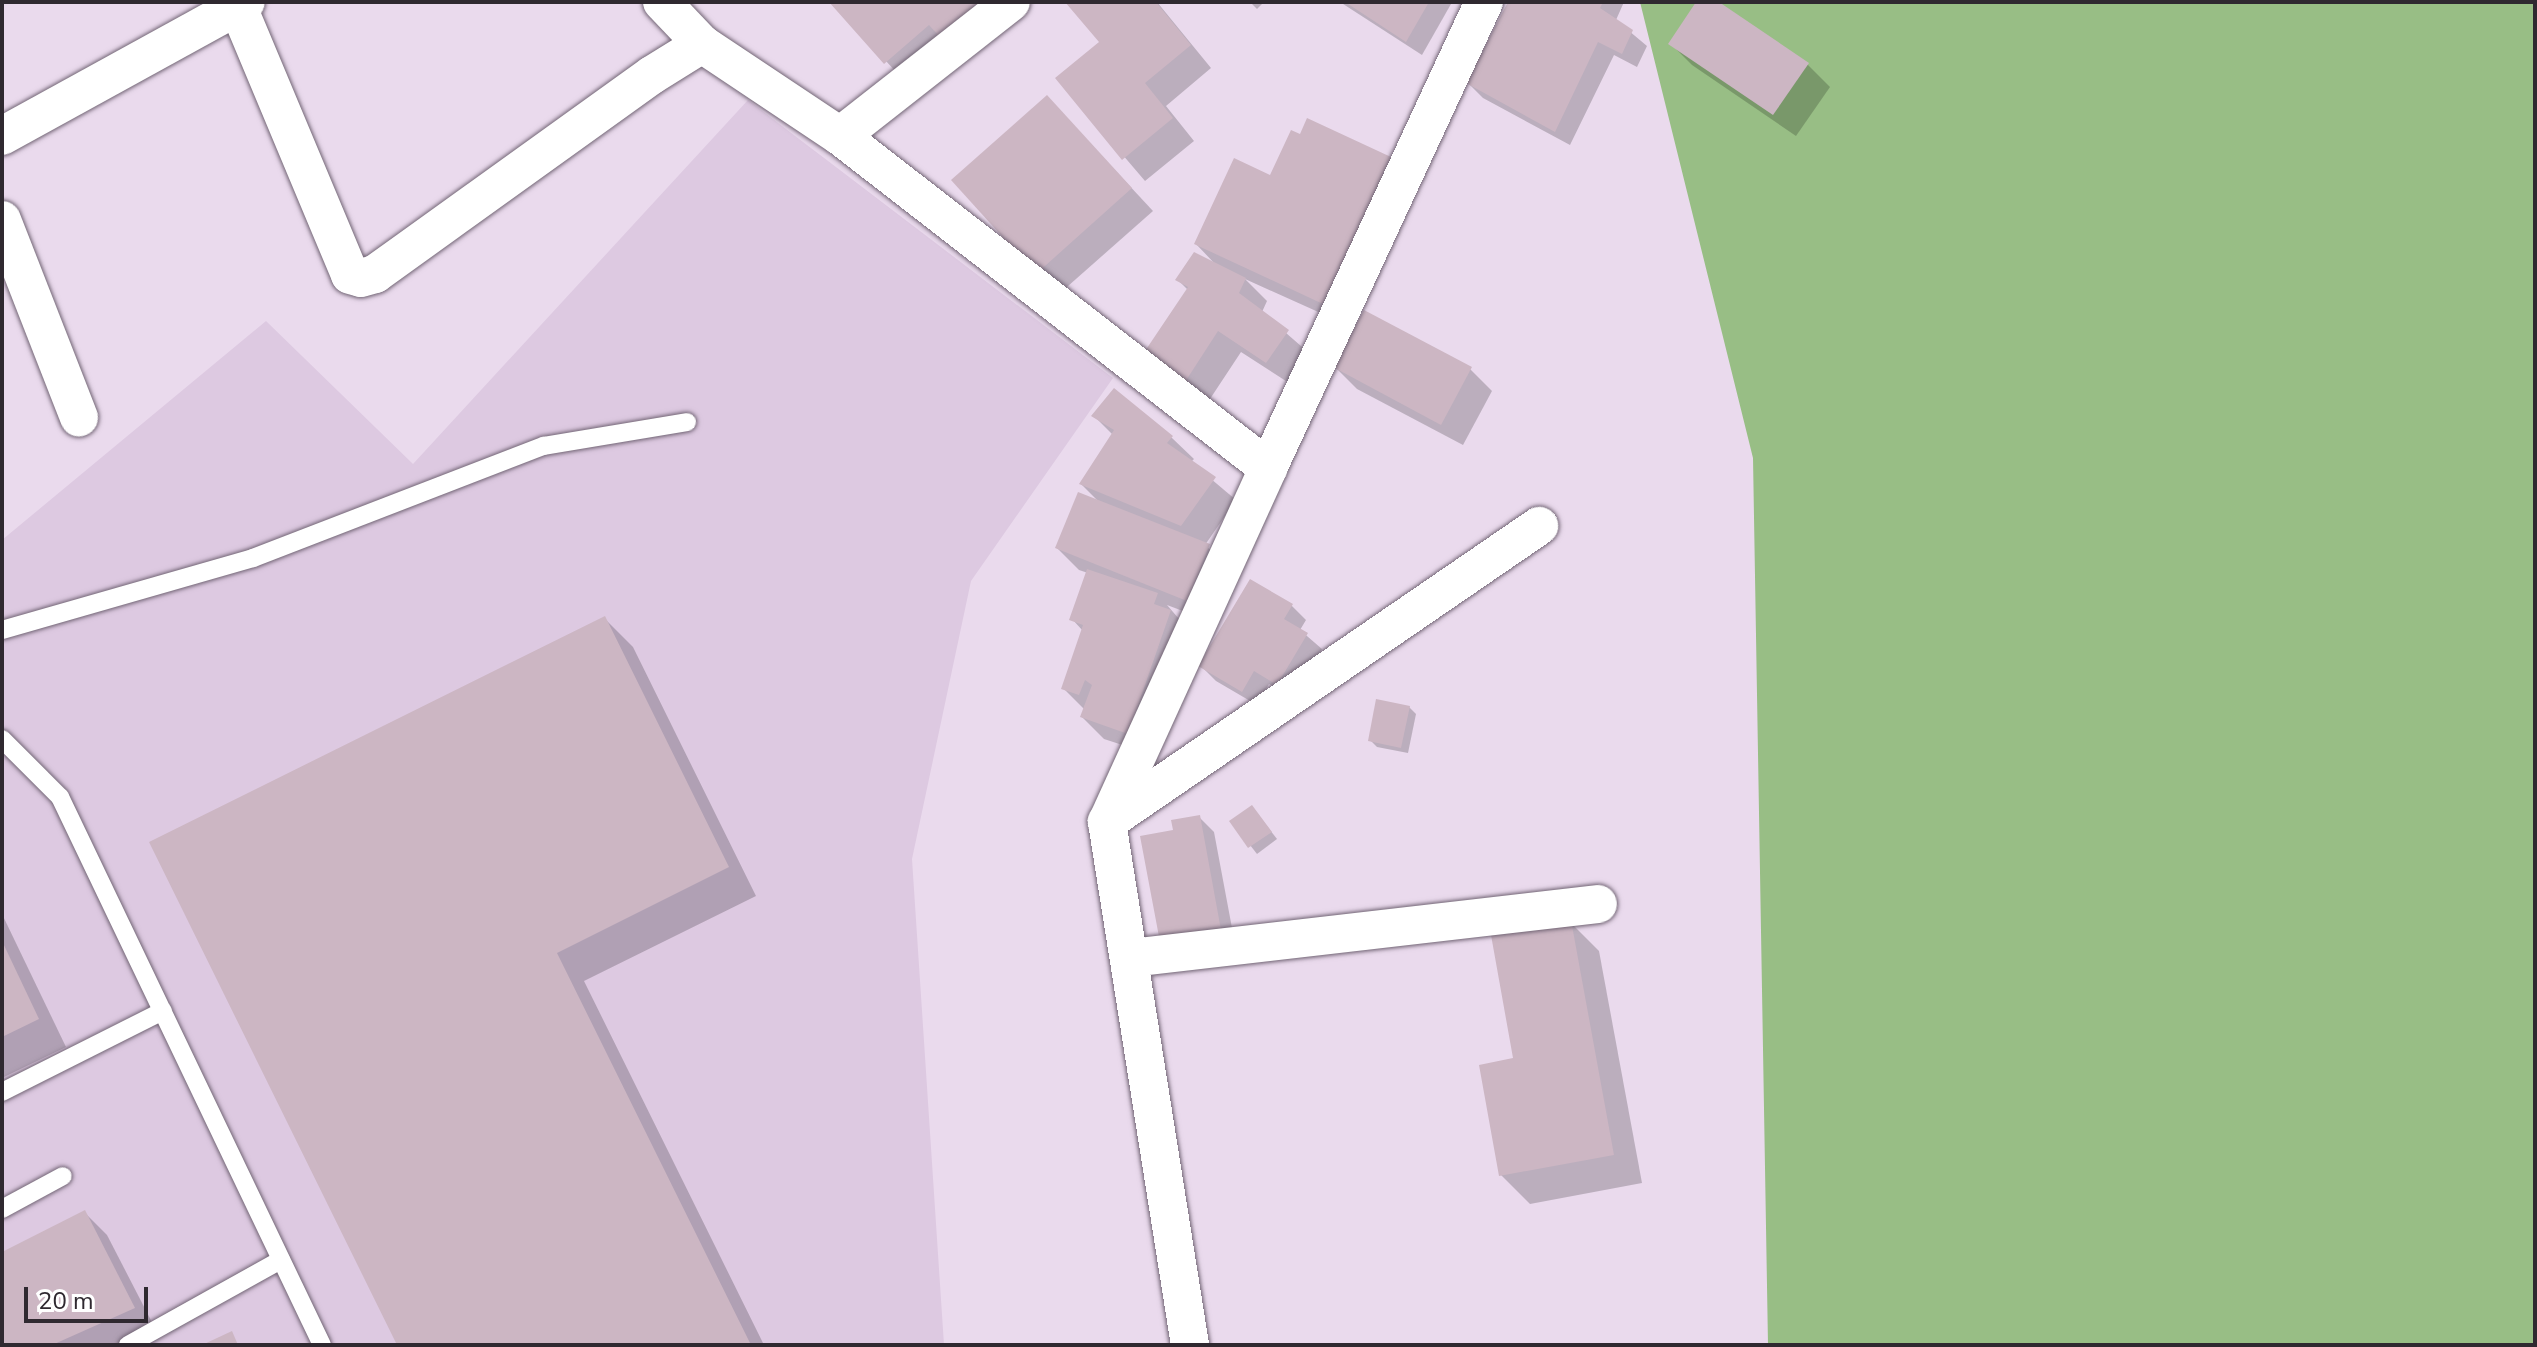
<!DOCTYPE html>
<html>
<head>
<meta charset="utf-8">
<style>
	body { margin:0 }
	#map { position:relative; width:2537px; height:1347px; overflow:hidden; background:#eadaed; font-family:"Nunito Sans",sans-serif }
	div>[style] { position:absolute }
	.built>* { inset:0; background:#ddc9e1 }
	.green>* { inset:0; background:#98be85 }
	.shadow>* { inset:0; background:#0003 }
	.building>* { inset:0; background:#ccb6c3 }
	.roads { filter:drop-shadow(0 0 2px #726575) drop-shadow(0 0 2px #726575) }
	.lane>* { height:18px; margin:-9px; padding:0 9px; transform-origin:9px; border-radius:9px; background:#fff }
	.street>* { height:38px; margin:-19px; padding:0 19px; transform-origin:19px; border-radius:19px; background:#fff }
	span { translate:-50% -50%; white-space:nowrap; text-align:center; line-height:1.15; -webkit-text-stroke:8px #fff; paint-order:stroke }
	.frame { position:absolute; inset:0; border:4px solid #2f2930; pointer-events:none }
	.scale { position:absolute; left:24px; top:1287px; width:124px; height:36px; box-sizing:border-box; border:4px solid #2f2930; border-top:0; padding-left:10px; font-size:24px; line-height:28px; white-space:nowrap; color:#2f2930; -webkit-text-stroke:6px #fff; paint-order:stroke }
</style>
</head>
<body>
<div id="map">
	<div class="built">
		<i style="clip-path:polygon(748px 100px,1113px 378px,971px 581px,912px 859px,944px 1345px,2px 1345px,2px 540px,266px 321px,413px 464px)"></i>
	</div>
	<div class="green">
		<i style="clip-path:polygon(1640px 2px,2535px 2px,2535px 1345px,1768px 1345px,1753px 458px)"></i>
	</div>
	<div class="shadow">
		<i style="clip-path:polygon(832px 2px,1026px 2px,907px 84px)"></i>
		<i style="clip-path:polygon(1068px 2px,1157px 2px,1211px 68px,1166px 106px,1194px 141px,1145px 181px,1058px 79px,1102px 42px)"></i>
		<i style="clip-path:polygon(1250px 2px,1264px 2px,1257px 9px)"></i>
		<i style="clip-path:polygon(1340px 2px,1449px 2px,1451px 4px,1422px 55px)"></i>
		<i style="clip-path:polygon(1509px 2px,1624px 2px,1616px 20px,1647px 46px,1637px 67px,1614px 55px,1570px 145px,1483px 98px,1468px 83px)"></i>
		<i style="clip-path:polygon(1699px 2px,1715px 2px,1808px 65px,1830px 87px,1796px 136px,1692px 65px,1670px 43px)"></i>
		<i style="clip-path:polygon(1047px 97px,1153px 211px,1059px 294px,1037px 273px)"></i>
		<i style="clip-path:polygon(1390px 158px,1412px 180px,1345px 324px,1245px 279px,1267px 301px,1262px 312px,1309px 353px,1289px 383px,1241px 352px,1208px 402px,1168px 375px,1188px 290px,1178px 280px,1216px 265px,1196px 244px,1271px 177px)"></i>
		<i style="clip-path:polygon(1335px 367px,1470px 369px,1492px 391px,1463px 445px,1357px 389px)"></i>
		<i style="clip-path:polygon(1114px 391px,1172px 438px,1194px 459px,1191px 462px,1236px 500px,1205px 545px,1231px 568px,1209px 621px,1167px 605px,1192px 634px,1150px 754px,1104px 739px,1082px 717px,1085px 710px,1063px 688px,1083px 631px,1072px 619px,1088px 573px,1079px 570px,1057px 548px,1100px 503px,1081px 484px,1113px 435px,1094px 416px)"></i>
		<i style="clip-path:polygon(1291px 605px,1306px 620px,1300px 630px,1322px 649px,1293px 698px,1269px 684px,1257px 705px,1216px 681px,1201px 666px)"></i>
		<i style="clip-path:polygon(605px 619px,633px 647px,756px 896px,584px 981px,764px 1345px,399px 1345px)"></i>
		<i style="clip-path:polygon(1409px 707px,1416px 714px,1408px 753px,1377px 747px,1370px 740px)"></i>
		<i style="clip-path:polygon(1252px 807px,1277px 839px,1257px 854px,1232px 822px)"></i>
		<i style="clip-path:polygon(1199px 817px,1214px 832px,1235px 944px,1177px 956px,1176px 831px)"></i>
		<i style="clip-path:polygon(2px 914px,66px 1047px,2px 1078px)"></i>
		<i style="clip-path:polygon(1570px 922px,1599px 951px,1642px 1183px,1530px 1204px,1501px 1175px,1516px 1059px)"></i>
		<i style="clip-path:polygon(85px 1213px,107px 1235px,156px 1330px,123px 1345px,2px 1345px,2px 1254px)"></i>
	</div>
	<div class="building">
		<i style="clip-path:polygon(829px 2px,980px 2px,940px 37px,929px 25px,884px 64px)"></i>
		<i style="clip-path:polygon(1065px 2px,1156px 2px,1191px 45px,1145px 83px,1173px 118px,1122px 160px,1055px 78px,1099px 42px)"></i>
		<i style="clip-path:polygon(1345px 2px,1429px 2px,1406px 42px)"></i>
		<i style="clip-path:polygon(1508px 2px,1603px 2px,1600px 8px,1633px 30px,1622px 54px,1598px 42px,1555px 132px,1466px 83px)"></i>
		<i style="clip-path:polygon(1696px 2px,1719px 2px,1809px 63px,1773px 115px,1668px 44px)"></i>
		<i style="clip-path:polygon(1047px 95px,1132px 188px,1036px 274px,951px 180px)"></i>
		<i style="clip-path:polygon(1307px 118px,1391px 157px,1323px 304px,1194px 244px,1234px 158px,1270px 175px,1291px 130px,1300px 134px)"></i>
		<i style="clip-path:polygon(1194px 252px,1246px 278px,1239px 293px,1289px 330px,1266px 363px,1218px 331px,1185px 382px,1143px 354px,1188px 287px,1175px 280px)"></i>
		<i style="clip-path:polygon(1364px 310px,1472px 367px,1441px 425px,1333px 367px)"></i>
		<i style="clip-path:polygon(1114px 388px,1173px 436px,1167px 443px,1216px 477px,1181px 526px,1079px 484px,1114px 430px,1091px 416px)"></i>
		<i style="clip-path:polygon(1078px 492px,1210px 544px,1187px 601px,1055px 548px)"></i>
		<i style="clip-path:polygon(1087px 569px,1158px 593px,1154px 604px,1171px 610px,1128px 734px,1080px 717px,1092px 685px,1085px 680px,1079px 695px,1061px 689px,1083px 625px,1069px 620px)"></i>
		<i style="clip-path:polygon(1250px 579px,1293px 604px,1284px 619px,1308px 633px,1277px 685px,1254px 671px,1242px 692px,1198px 666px)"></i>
		<i style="clip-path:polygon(605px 616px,729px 867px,557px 953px,751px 1345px,397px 1345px,149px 842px)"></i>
		<i style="clip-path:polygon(1376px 699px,1410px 706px,1401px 748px,1368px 741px)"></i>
		<i style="clip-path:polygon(1252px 805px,1272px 832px,1248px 848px,1229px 821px)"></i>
		<i style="clip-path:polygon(1200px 815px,1221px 930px,1160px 942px,1140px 836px,1173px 830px,1171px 820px)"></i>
		<i style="clip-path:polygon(1571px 920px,1614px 1155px,1499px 1176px,1479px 1065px,1513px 1058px,1491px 935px)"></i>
		<i style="clip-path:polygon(2px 941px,39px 1019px,2px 1037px)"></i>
		<i style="clip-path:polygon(85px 1210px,135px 1308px,52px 1345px,2px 1345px,2px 1252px)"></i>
		<i style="clip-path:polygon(232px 1331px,238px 1345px,202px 1345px)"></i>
	</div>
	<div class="roads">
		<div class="lane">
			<i style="left:2px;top:630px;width:261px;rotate:-16deg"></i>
			<i style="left:253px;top:558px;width:312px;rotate:-21.1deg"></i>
			<i style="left:544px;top:446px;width:145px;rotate:-9.5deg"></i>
			<i style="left:2px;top:739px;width:82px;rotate:45deg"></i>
			<i style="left:60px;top:797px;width:607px;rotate:64.45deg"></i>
			<i style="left:2px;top:1092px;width:180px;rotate:-26.7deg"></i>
			<i style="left:2px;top:1209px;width:69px;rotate:-28.4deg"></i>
			<i style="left:128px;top:1345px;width:175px;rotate:-29.1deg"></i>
		</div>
		<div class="street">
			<i style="left:662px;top:2px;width:58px;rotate:46.4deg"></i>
			<i style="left:702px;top:44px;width:166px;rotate:33.7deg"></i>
			<i style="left:840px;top:136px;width:542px;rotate:37.8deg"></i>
			<i style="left:1268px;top:468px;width:514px;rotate:-65.13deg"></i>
			<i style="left:238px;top:7px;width:290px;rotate:67.3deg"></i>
			<i style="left:350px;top:275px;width:11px;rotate:15deg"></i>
			<i style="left:361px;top:278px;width:15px;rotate:-16deg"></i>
			<i style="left:375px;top:274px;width:341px;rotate:-35.7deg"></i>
			<i style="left:652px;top:75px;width:59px;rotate:-31.8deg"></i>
			<i style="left:2px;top:136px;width:278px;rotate:-28.8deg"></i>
			<i style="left:840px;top:136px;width:217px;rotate:-38.1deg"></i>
			<i style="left:2px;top:220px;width:212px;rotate:68.7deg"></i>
			<i style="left:1107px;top:822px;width:524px;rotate:-34.42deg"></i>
			<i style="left:1131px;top:958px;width:470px;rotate:-6.6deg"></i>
			<i style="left:1190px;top:1345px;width:530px;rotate:-99.02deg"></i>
			<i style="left:1107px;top:822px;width:389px;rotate:-65.5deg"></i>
		</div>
	</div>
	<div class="frame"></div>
	<div class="scale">20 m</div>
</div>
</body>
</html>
